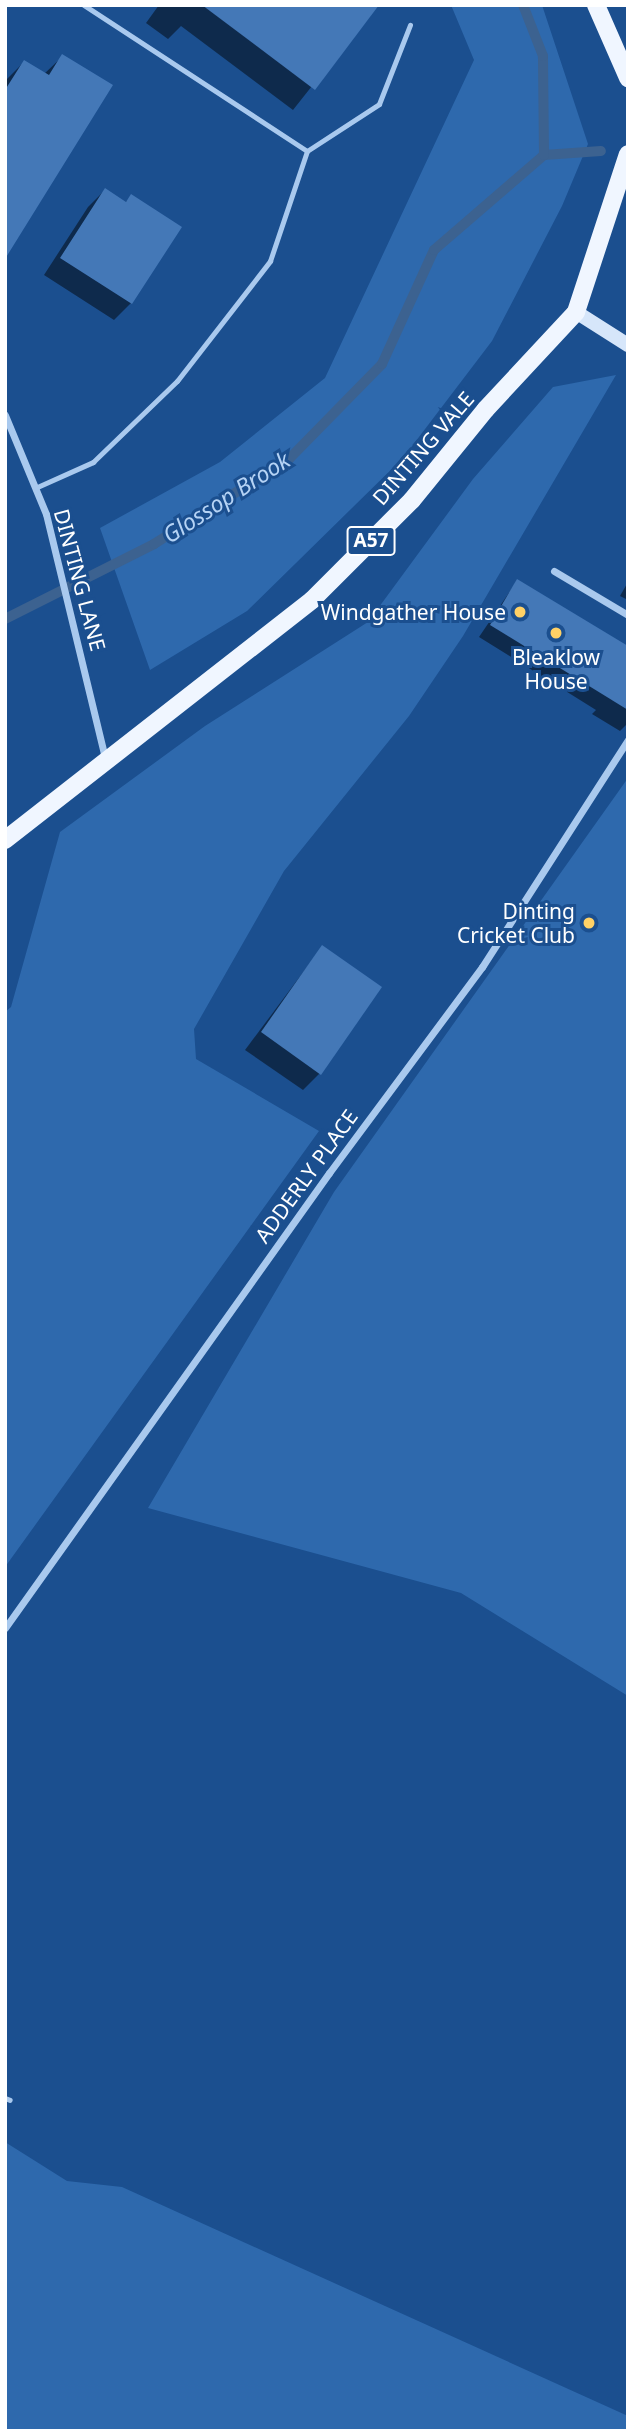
<!DOCTYPE html>
<html>
<head>
<meta charset="utf-8">
<style>
	body { margin:0 }
	#map { position:relative; width:633px; height:2436px; overflow:hidden; background:#1b4f8f; font-family:"Noto Sans",sans-serif }
	div>[style] { position:absolute }
	.green>* { inset:0; background:#2e69ad }
	.shadow>* { inset:0; background:#0007 }
	.stream>* { height:10px; margin:-5px; padding:0 5px; transform-origin:5px; border-radius:5px; background:#3c6290 }
	.building>* { inset:0; background:#4478b7 }
	.lane>* { height:5px; margin:-2.5px; padding:0 2.5px; transform-origin:2.5px; border-radius:2.5px; background:#a9c9ee }
	.street>* { height:7px; margin:-3.5px; padding:0 3.5px; transform-origin:3.5px; border-radius:3.5px; background:#a9c9ee }
	.secondary>* { height:14px; margin:-7px; padding:0 7px; transform-origin:7px; border-radius:7px; background:#d6e6fa }
	.primary>* { height:18px; margin:-9px; padding:0 9px; transform-origin:9px; border-radius:9px; background:#f0f6ff }
	.dots>* { width:19px; height:19px; translate:-50% -50%; box-sizing:border-box; border:4px solid #1b4f8f; border-radius:50% }
	span { translate:-50% -50%; white-space:nowrap; text-align:center; line-height:1.15; -webkit-text-stroke:6px #1b4f8f; paint-order:stroke }
	.shield-label span { padding:2px 5px; background:#1b4f8f; border:2px solid; border-radius:5px; -webkit-text-stroke-width:0 }
	.shield-label { font-size:19px; color:#fff; font-weight:700 }
	.street-label { font-size:21px; color:#fff }
	.poi-label { font-size:21px; color:#fff }
	.right { translate:-100% -50%; text-align:right }
	.water-label { font-size:23px; color:#b5d3f5; font-style:italic }
	.frame { position:absolute; inset:0; border:7px solid #fff; pointer-events:none }
</style>
</head>
<body>
<div id="map">
	<div class="green">
		<i style="clip-path:polygon(451px 5px,542px 5px,588px 144px,562px 206px,492px 341px,403px 458px,247px 611px,150px 670px,100px 528px,220px 462px,325px 378px,474px 60px)"></i>
		<i style="clip-path:polygon(616px 375px,463px 636px,409px 716px,284px 871px,194px 1029px,196px 1059px,319px 1131px,5px 1567px,5px 1012px,11px 1007px,60px 832px,205px 726px,368px 622px,473px 479px,553px 387px)"></i>
		<i style="clip-path:polygon(628px 778px,628px 1696px,461px 1593px,148px 1508px,334px 1192px)"></i>
		<i style="clip-path:polygon(5px 2142px,67px 2181px,122px 2187px,628px 2416px,628px 2431px,5px 2431px)"></i>
	</div>
	<div class="shadow">
		<i style="clip-path:polygon(159px 5px,376px 5px,293px 110px,181px 26px,168px 39px,146px 23px)"></i>
		<i style="clip-path:polygon(63px 56px,5px 255px,5px 81px,24px 62px,44px 74px)"></i>
		<i style="clip-path:polygon(105px 190px,125px 203px,131px 197px,179px 227px,131px 303px,114px 320px,44px 275px,88px 207px)"></i>
		<i style="clip-path:polygon(517px 581px,628px 647px,628px 723px,620px 731px,592px 714px,596px 710px,479px 637px)"></i>
		<i style="clip-path:polygon(628px 582px,628px 600px,620px 596px)"></i>
		<i style="clip-path:polygon(322px 947px,320px 1073px,303px 1090px,245px 1050px)"></i>
	</div>
	<div class="stream">
		<i style="left:544px;top:155px;width:57px;rotate:-4deg"></i>
		<i style="left:5px;top:619px;width:167px;rotate:-26.7deg"></i>
		<i style="left:154px;top:544px;width:160px;rotate:-32.2deg"></i>
		<i style="left:289px;top:459px;width:133px;rotate:-45.6deg"></i>
		<i style="left:382px;top:364px;width:125px;rotate:-65.5deg"></i>
		<i style="left:434px;top:250px;width:145px;rotate:-40.8deg"></i>
		<i style="left:544px;top:155px;width:99px;rotate:-90.6deg"></i>
		<i style="left:543px;top:56px;width:55px;rotate:-111.4deg"></i>
	</div>
	<div class="building">
		<i style="clip-path:polygon(202px 5px,379px 5px,315px 90px)"></i>
		<i style="clip-path:polygon(62px 54px,113px 85px,5px 259px,5px 90px,24px 60px,49px 75px)"></i>
		<i style="clip-path:polygon(105px 188px,126px 202px,131px 194px,182px 227px,132px 304px,60px 258px)"></i>
		<i style="clip-path:polygon(517px 579px,628px 646px,628px 710px,490px 625px)"></i>
		<i style="clip-path:polygon(322px 945px,382px 987px,321px 1075px,261px 1032px)"></i>
	</div>
	<div class="lane">
		<i style="left:307px;top:151px;width:86px;rotate:-33.1deg"></i>
		<i style="left:379px;top:104px;width:85px;rotate:-68.6deg"></i>
		<i style="left:35px;top:488px;width:64px;rotate:-24.1deg"></i>
		<i style="left:93px;top:462px;width:117px;rotate:-44deg"></i>
		<i style="left:177px;top:381px;width:152px;rotate:-52.2deg"></i>
		<i style="left:270px;top:261px;width:116px;rotate:-71.4deg"></i>
		<i style="left:307px;top:151px;width:267px;rotate:-146.8deg"></i>
		<i style="left:5px;top:2098px;width:5px;rotate:22deg"></i>
	</div>
	<div class="street">
		<i style="left:5px;top:415px;width:107px;rotate:67.5deg"></i>
		<i style="left:46px;top:514px;width:251px;rotate:76.4deg"></i>
		<i style="left:554px;top:571px;width:86px;rotate:30.7deg"></i>
		<i style="left:5px;top:1628px;width:559px;rotate:-54.55deg"></i>
		<i style="left:329px;top:1173px;width:257px;rotate:-53.4deg"></i>
		<i style="left:482px;top:967px;width:270px;rotate:-57.3deg"></i>
	</div>
	<div class="secondary">
		<i style="left:576px;top:312px;width:62px;rotate:32.4deg"></i>
	</div>
	<div class="primary">
		<i style="left:596px;top:5px;width:80px;rotate:66.3deg"></i>
		<i style="left:5px;top:840px;width:390px;rotate:-38deg"></i>
		<i style="left:312px;top:600px;width:141px;rotate:-45deg"></i>
		<i style="left:412px;top:500px;width:117px;rotate:-50.9deg"></i>
		<i style="left:486px;top:409px;width:132px;rotate:-47.1deg"></i>
		<i style="left:576px;top:312px;width:166px;rotate:-71.8deg"></i>
	</div>
	<div class="dots">
		<i style="left:520px;top:612px;background:#ffd166"></i>
		<i style="left:556px;top:633px;background:#ffd166"></i>
		<i style="left:589px;top:923px;background:#ffd166"></i>
	</div>
	<div class="shield-label">
		<span style="left:371px;top:541px">A57</span>
	</div>
	<div class="street-label">
		<span style="left:423px;top:448px;rotate:-49deg">DINTING VALE</span>
		<span style="left:80px;top:580px;rotate:75deg">DINTING LANE</span>
		<span style="left:306px;top:1176px;rotate:-54deg">ADDERLY PLACE</span>
	</div>
	<div class="poi-label">
		<span class="right" style="left:506px;top:612px">Windgather House</span>
		<span style="left:556px;top:669px">Bleaklow<br>House</span>
		<span class="right" style="left:575px;top:923px">Dinting<br>Cricket Club</span>
	</div>
	<div class="water-label">
		<span style="left:226px;top:497px;rotate:-33deg">Glossop Brook</span>
	</div>
	<div class="frame"></div>
</div>
</body>
</html>
